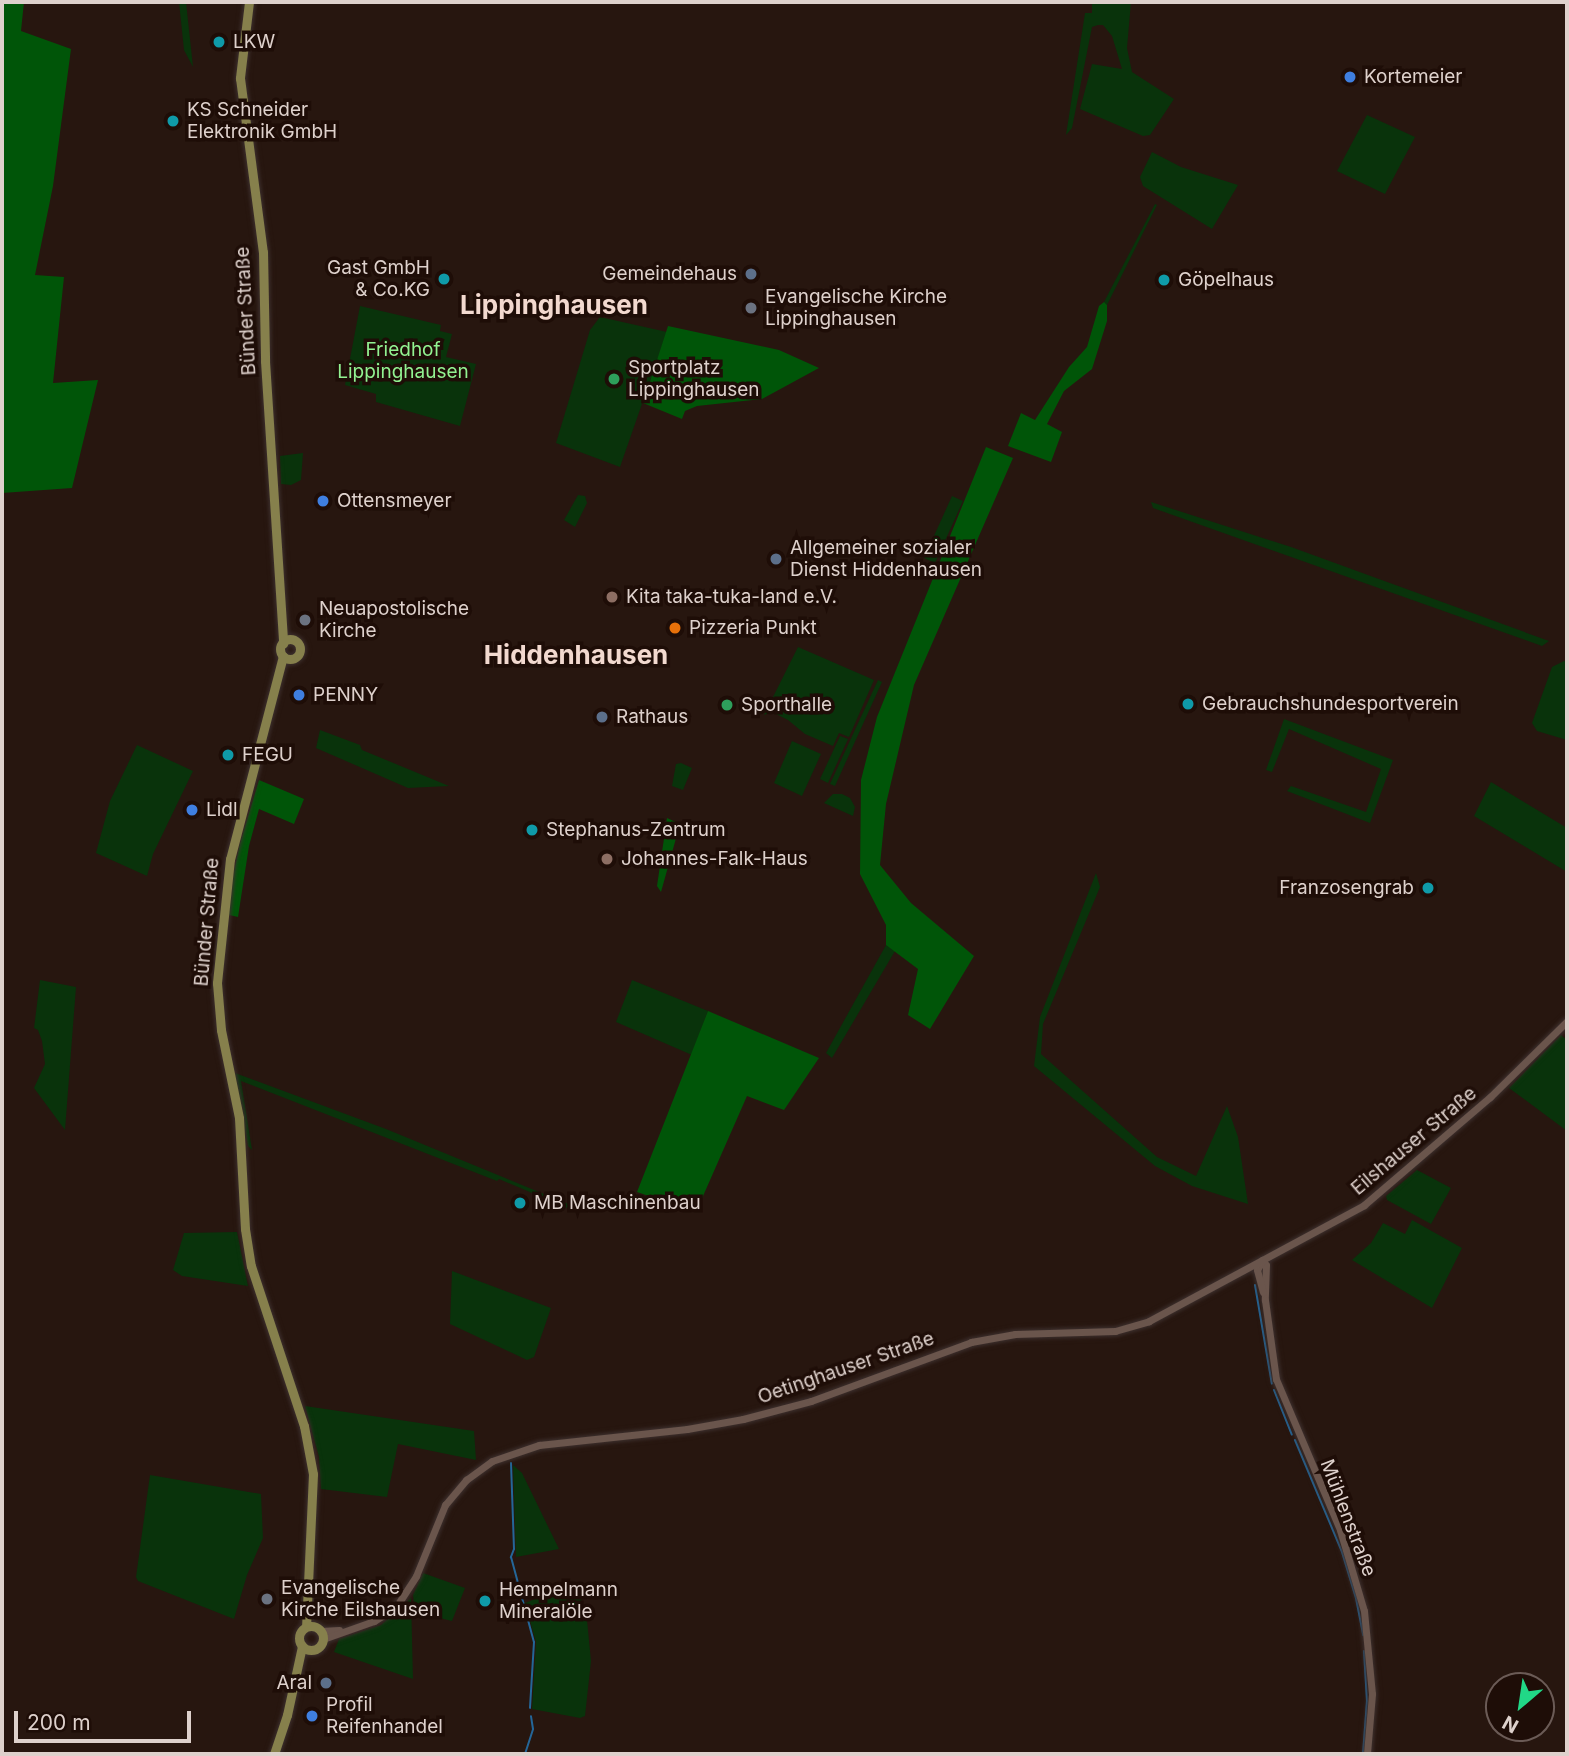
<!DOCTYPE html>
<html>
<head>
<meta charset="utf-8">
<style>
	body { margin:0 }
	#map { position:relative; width:1569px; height:1756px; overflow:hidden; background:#27160f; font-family:Inter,sans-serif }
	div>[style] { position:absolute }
	.green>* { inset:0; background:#09330b }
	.forest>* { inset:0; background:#005508 }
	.stream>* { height:2px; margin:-1px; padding:0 1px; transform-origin:1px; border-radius:1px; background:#246698 }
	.roads { filter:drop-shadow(0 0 2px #3d302e) drop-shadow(0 0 2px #3d302e) }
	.minor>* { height:7px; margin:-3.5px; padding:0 3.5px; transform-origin:3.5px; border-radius:3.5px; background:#6a554c }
	.major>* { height:9px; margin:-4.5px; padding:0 4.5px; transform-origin:4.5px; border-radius:4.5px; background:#86804c }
	.major>.ring { margin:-4.5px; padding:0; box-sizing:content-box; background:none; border:9px solid #86804c; border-radius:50% }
	.dots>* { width:19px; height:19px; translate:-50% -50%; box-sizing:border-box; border:4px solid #1e0d07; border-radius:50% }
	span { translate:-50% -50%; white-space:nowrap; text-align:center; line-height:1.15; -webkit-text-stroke:7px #1e0d07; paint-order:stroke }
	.poi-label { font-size:19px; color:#ded1cc }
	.left { translate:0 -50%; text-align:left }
	.right { translate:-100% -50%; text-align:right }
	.street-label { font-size:19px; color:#ded1cc }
	.park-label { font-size:19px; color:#92f291 }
	.district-label { font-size:26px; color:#f2d9cf; font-weight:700 }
	.frame { position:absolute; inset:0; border:4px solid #ded1cc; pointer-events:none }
	.north { position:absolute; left:1485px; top:1672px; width:70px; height:70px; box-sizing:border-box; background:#1e0d07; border:2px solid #6b5b56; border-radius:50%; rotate:209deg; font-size:19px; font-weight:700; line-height:28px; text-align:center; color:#ded1cc }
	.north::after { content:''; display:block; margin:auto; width:24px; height:32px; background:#21d887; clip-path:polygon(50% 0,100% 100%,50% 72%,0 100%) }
	.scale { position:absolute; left:14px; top:1711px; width:177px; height:32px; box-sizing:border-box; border:4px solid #ded1cc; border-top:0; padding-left:9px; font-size:21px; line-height:24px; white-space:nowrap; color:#ded1cc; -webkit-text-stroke:5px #1e0d07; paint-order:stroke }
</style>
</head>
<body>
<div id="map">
	<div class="green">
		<i style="clip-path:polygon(179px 2px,186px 2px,193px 67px,184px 50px)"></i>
		<i style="clip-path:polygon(1092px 2px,1131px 2px,1127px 48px,1132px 72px,1174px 99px,1150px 135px,1143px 136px,1080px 109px,1092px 64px,1122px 69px,1112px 36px,1103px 25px,1098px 25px,1092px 27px,1072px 128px,1066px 135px,1085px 13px,1092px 13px)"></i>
		<i style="clip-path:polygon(1367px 115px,1415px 137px,1385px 194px,1337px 171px)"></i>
		<i style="clip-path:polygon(1152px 152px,1181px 167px,1238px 185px,1212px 229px,1143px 186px,1140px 177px)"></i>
		<i style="clip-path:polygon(1155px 204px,1157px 205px,1107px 305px,1104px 302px)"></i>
		<i style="clip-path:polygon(360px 306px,441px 325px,440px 331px,452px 334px,446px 357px,476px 364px,460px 426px,376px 402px,376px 394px,345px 385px)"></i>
		<i style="clip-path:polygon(600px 317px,667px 332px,620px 467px,556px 443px,590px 330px)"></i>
		<i style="clip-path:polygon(303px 453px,301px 480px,291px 485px,281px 484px,280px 456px)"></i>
		<i style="clip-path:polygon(578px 495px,585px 496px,587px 503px,575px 527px,564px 520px)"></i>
		<i style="clip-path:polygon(952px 496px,963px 501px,935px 563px,924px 558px)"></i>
		<i style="clip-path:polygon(1151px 502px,1291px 547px,1549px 641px,1542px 646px,1153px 508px)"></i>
		<i style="clip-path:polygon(798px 647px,874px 680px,849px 737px,839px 733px,833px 746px,805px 734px,788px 720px,772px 712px,764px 715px)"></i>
		<i style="clip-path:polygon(1564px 661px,1567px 662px,1567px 740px,1537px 731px,1532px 723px,1552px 667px)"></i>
		<i style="clip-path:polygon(878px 680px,882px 682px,835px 786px,830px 784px)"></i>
		<i style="clip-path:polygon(1284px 719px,1393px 760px,1370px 823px,1287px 791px,1291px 786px,1366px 812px,1381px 769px,1289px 729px,1272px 772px,1266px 770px)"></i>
		<i style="clip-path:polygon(320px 730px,360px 745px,362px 750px,449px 786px,408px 788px,316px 748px)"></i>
		<i style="clip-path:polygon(840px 736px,848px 739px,828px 783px,820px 779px)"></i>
		<i style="clip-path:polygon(792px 741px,821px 754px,802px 796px,774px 783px)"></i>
		<i style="clip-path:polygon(137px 745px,193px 771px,153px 854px,147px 876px,96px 853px,110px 801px)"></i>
		<i style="clip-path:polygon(681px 763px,692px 768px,683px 790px,672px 786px,676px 764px)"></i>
		<i style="clip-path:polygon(1491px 782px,1567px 828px,1567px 872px,1474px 816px)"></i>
		<i style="clip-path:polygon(833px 794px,842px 794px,850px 798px,855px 807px,853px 816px,824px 803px)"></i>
		<i style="clip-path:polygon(1096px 873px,1100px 887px,1043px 1024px,1041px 1054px,1157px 1157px,1196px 1176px,1227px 1106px,1238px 1137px,1248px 1204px,1192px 1186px,1155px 1166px,1034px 1066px,1040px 1017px)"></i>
		<i style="clip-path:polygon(886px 945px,895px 951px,832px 1058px,826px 1053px)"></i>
		<i style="clip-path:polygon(40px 980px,76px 987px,65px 1130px,34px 1088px,45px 1064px,42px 1041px,38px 1030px,34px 1028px)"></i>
		<i style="clip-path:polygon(632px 980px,708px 1011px,692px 1055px,616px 1022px)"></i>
		<i style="clip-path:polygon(1561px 1035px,1567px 1040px,1567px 1131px,1509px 1088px)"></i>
		<i style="clip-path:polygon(235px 1073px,386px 1129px,578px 1208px,577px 1212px,499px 1179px,497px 1181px,241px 1081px,252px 1150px,248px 1146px)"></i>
		<i style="clip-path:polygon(1417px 1170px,1451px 1188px,1431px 1224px,1387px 1200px,1386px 1196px)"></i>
		<i style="clip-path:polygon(1412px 1220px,1462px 1248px,1432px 1308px,1352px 1260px,1371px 1243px,1383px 1223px,1405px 1234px)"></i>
		<i style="clip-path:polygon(237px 1232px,248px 1286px,182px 1276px,173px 1270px,184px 1233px)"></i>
		<i style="clip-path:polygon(452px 1271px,551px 1308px,534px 1357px,527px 1360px,450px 1324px)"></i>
		<i style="clip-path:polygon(305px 1406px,474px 1431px,476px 1460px,398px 1444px,387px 1497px,321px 1489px,319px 1457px)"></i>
		<i style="clip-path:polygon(513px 1465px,522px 1473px,559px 1549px,516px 1557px)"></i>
		<i style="clip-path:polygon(150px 1475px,261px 1494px,263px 1538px,247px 1575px,234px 1619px,138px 1581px,136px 1577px)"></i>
		<i style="clip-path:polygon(423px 1573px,465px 1588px,452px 1621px,415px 1612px,413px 1595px)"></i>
		<i style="clip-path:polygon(576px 1583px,587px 1620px,591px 1661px,585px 1716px,580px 1718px,532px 1709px,536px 1642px,525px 1603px)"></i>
		<i style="clip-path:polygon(411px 1598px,413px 1679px,334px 1652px,339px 1639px,381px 1625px)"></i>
	</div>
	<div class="forest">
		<i style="clip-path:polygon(2px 2px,24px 2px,21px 31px,71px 49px,53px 186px,35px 275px,64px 277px,53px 383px,98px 380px,72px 488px,2px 493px)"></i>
		<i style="clip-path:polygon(1104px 302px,1107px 305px,1107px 321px,1092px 369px,1064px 391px,1047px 424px,1062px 432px,1051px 462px,1008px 446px,1021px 413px,1035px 420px,1069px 367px,1087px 347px,1099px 306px)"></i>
		<i style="clip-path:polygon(668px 326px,779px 350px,819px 368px,762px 399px,697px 406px,685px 411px,682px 419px,643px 403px)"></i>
		<i style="clip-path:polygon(986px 447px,1013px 458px,914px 685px,886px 804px,880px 865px,911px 903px,974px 956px,930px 1029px,908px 1015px,918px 969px,886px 945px,886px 925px,860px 874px,861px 780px,877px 717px)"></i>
		<i style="clip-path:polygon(259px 780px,304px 799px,294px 824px,259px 809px,249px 846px,238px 917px,225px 914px,240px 843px)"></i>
		<i style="clip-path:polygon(667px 818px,680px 824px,661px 892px,657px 886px)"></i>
		<i style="clip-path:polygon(708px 1011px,819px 1058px,784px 1110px,747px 1096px,696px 1212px,637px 1192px)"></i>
	</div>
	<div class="stream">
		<i style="left:1255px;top:1285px;width:100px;rotate:80.3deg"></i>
		<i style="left:1274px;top:1390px;width:48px;rotate:68.2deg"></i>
		<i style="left:1295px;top:1440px;width:121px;rotate:67.2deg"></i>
		<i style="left:1342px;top:1552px;width:48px;rotate:73.1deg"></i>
		<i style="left:1356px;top:1598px;width:38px;rotate:79deg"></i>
		<i style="left:511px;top:1463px;width:86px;rotate:88deg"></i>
		<i style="left:514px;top:1549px;width:9px;rotate:111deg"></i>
		<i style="left:511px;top:1557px;width:88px;rotate:74.9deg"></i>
		<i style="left:534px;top:1642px;width:66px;rotate:93.5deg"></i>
		<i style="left:525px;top:1754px;width:26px;rotate:-72deg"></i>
		<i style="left:533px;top:1729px;width:13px;rotate:-99deg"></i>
		<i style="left:1363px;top:1754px;width:53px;rotate:-85.7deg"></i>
		<i style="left:1367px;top:1701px;width:50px;rotate:-93.4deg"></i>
	</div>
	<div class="roads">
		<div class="minor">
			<i style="left:1262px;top:1260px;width:6px;rotate:51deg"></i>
			<i style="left:1266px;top:1265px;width:35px;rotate:92deg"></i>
			<i style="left:1265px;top:1300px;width:80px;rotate:82.1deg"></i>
			<i style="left:1276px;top:1379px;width:164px;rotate:67deg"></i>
			<i style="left:1340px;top:1530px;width:84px;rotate:73.5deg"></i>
			<i style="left:1364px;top:1611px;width:83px;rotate:84.5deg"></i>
			<i style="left:1372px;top:1694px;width:60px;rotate:94.8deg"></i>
			<i style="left:1262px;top:1261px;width:10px;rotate:119deg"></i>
			<i style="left:1257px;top:1270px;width:23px;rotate:75deg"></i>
			<i style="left:321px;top:1631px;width:18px;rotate:-3deg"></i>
			<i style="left:323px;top:1639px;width:54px;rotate:-19.4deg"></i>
			<i style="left:374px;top:1621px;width:26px;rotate:-32deg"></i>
			<i style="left:396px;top:1607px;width:37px;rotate:-57deg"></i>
			<i style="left:416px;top:1576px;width:77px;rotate:-67.8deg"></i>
			<i style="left:445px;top:1505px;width:33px;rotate:-50deg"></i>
			<i style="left:466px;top:1480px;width:32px;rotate:-36deg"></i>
			<i style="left:492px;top:1461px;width:50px;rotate:-18.8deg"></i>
			<i style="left:539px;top:1445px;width:149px;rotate:-6.2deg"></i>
			<i style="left:687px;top:1429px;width:57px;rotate:-10.1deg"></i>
			<i style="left:743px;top:1419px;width:70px;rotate:-14.8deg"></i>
			<i style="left:811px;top:1401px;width:171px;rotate:-20.2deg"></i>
			<i style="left:971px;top:1342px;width:45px;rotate:-10.3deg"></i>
			<i style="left:1015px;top:1334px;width:100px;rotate:-1.7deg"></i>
			<i style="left:1115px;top:1331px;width:35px;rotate:-16deg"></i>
			<i style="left:1149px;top:1321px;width:244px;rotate:-28.3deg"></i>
			<i style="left:1364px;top:1205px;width:166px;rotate:-40.6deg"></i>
			<i style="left:1490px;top:1097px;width:108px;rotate:-44.6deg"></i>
		</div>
		<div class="major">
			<i style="left:249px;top:2px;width:77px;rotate:96.8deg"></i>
			<i style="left:240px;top:78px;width:176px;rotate:82.5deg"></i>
			<i style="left:263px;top:252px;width:109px;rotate:88.9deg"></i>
			<i style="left:265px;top:361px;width:283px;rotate:86.3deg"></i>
			<i class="ring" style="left:280px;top:639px;width:11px;height:11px"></i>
			<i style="left:283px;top:656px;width:210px;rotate:104.6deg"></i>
			<i style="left:230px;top:859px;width:125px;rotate:96deg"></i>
			<i style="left:217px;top:983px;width:47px;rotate:85.1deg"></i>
			<i style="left:221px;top:1030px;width:90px;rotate:78.4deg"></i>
			<i style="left:239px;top:1118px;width:111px;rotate:86.9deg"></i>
			<i style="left:245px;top:1229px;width:37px;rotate:81deg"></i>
			<i style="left:251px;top:1266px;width:169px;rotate:71.7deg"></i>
			<i style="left:304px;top:1426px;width:49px;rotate:79.4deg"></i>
			<i style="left:313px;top:1474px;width:152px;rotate:92.6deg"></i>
			<i class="ring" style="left:299px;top:1626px;width:15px;height:15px"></i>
			<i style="left:274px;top:1754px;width:41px;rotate:-71.6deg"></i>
			<i style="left:287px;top:1715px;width:71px;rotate:-77.7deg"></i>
		</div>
	</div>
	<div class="dots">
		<i style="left:219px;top:42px;background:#0f9aa8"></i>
		<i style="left:1350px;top:77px;background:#3f7fe0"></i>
		<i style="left:173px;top:121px;background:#0f9aa8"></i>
		<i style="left:751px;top:274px;background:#5c6f8a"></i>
		<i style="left:444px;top:279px;background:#0f9aa8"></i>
		<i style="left:1164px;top:280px;background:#0f9aa8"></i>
		<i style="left:751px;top:308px;background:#6b7280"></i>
		<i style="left:614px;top:379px;background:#2e9e5b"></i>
		<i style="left:323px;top:501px;background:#3f7fe0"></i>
		<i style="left:776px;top:559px;background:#5c6f8a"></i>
		<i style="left:612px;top:597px;background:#8d6e63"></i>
		<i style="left:305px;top:620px;background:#6b7280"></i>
		<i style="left:675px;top:628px;background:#e8710a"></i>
		<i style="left:299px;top:695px;background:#3f7fe0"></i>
		<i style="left:1188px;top:704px;background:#0f9aa8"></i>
		<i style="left:727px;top:705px;background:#2e9e5b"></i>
		<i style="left:602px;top:717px;background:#5c6f8a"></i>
		<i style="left:228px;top:755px;background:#0f9aa8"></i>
		<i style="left:192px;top:810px;background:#3f7fe0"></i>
		<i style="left:532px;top:830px;background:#0f9aa8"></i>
		<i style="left:607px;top:859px;background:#8d6e63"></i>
		<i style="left:1428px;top:888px;background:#0f9aa8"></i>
		<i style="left:520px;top:1203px;background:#0f9aa8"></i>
		<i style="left:267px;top:1599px;background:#6b7280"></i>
		<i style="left:485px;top:1601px;background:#0f9aa8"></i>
		<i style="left:326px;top:1683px;background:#5c6f8a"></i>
		<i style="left:312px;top:1716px;background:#3f7fe0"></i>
	</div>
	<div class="poi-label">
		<span class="left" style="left:233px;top:42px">LKW</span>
		<span class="left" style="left:1364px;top:77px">Kortemeier</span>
		<span class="left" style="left:187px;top:121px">KS Schneider<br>Elektronik GmbH</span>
		<span class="right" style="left:430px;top:279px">Gast GmbH<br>&amp; Co.KG</span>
		<span class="right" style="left:737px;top:274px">Gemeindehaus</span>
		<span class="left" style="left:1178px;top:280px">Göpelhaus</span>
		<span class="left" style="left:765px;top:308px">Evangelische Kirche<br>Lippinghausen</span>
		<span class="left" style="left:628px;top:379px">Sportplatz<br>Lippinghausen</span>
		<span class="left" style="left:337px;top:501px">Ottensmeyer</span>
		<span class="left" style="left:790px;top:559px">Allgemeiner sozialer<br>Dienst Hiddenhausen</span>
		<span class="left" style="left:626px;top:597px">Kita taka-tuka-land e.V.</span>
		<span class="left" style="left:319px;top:620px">Neuapostolische<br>Kirche</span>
		<span class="left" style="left:689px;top:628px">Pizzeria Punkt</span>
		<span class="left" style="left:313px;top:695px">PENNY</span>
		<span class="left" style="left:1202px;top:704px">Gebrauchshundesportverein</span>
		<span class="left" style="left:741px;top:705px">Sporthalle</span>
		<span class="left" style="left:616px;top:717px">Rathaus</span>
		<span class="left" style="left:242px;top:755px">FEGU</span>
		<span class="left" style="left:206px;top:810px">Lidl</span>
		<span class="left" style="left:546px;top:830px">Stephanus-Zentrum</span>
		<span class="left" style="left:621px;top:859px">Johannes-Falk-Haus</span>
		<span class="right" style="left:1414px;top:888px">Franzosengrab</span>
		<span class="left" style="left:534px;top:1203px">MB Maschinenbau</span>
		<span class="left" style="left:281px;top:1599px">Evangelische<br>Kirche Eilshausen</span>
		<span class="left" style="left:499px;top:1601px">Hempelmann<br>Mineralöle</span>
		<span class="right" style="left:312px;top:1683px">Aral</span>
		<span class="left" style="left:326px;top:1716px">Profil<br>Reifenhandel</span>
	</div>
	<div class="street-label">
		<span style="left:246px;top:311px;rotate:-93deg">Bünder Straße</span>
		<span style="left:207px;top:922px;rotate:-85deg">Bünder Straße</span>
		<span style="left:1414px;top:1141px;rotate:-40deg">Eilshauser Straße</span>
		<span style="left:846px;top:1368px;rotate:-19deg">Oetinghauser Straße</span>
		<span style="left:1348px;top:1518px;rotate:69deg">Mühlenstraße</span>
	</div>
	<div class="park-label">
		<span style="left:403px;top:361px">Friedhof<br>Lippinghausen</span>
	</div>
	<div class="district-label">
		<span style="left:554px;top:305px">Lippinghausen</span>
		<span style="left:576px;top:655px">Hiddenhausen</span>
	</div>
	<div class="frame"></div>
	<div class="north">N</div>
	<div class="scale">200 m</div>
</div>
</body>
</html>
